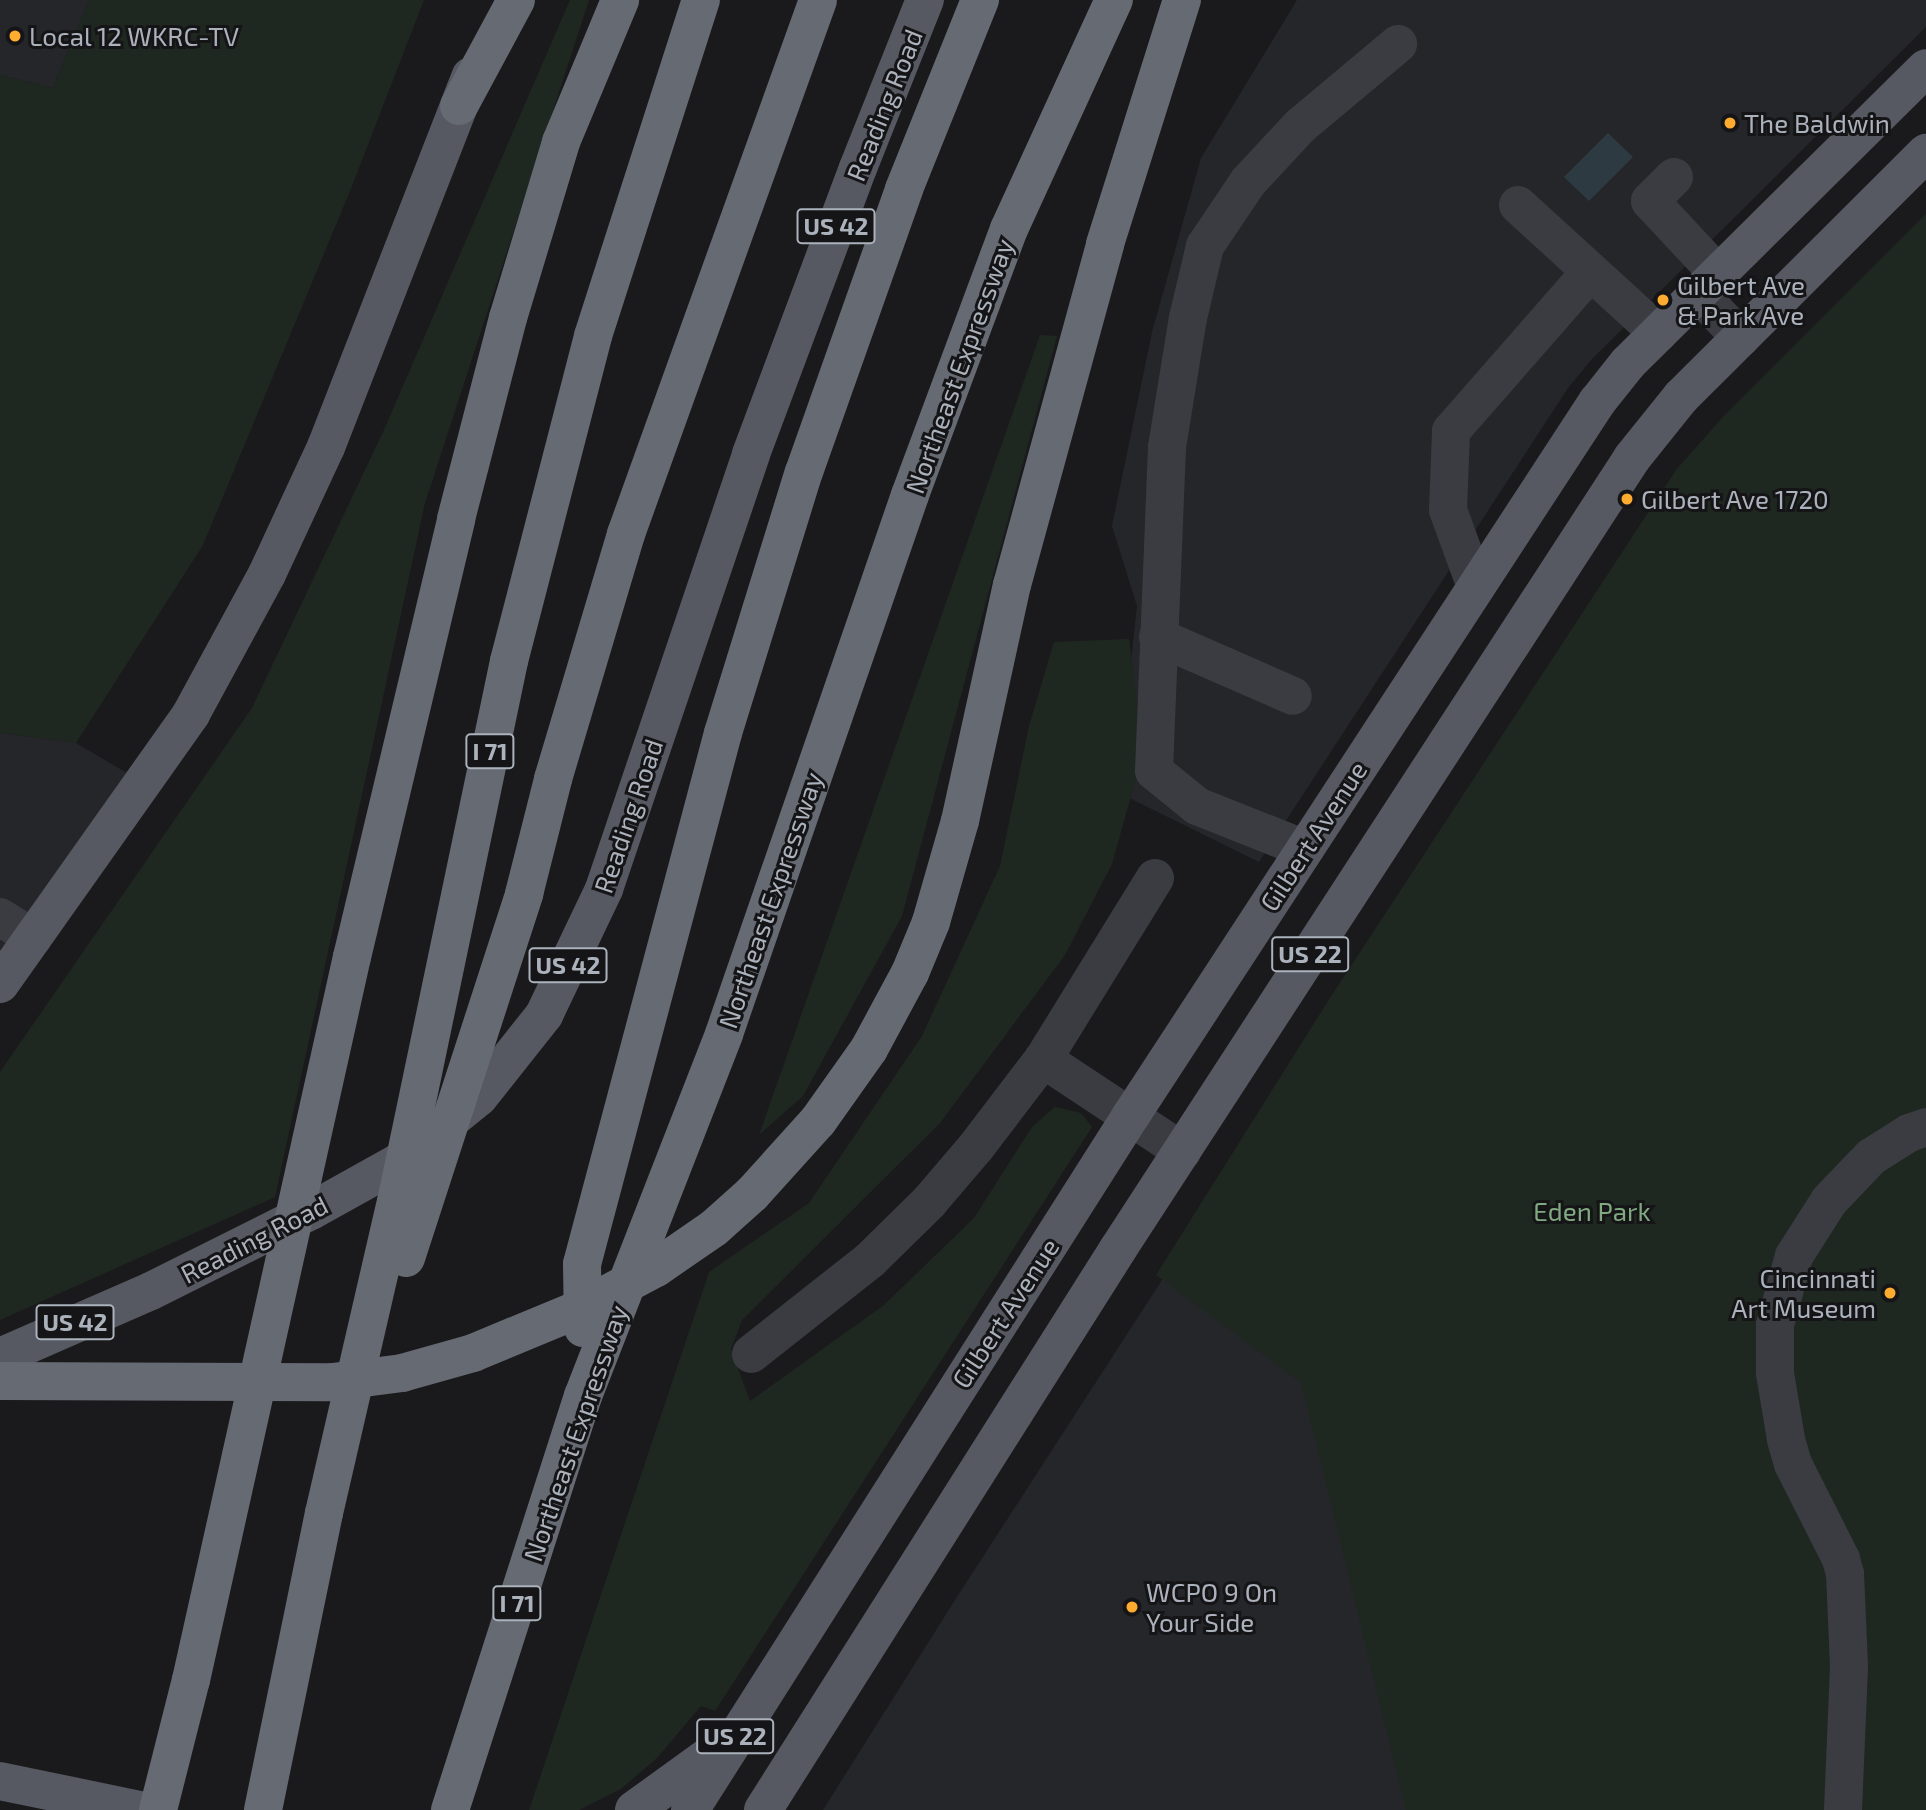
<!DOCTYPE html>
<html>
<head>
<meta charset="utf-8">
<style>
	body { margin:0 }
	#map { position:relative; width:1926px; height:1810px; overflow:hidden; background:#1a1a1c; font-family:"Exo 2",sans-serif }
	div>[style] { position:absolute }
	.built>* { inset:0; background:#252629 }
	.green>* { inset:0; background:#1f2820 }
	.water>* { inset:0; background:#2e3a42 }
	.minor>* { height:38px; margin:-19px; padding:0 19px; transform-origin:19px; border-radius:19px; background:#3a3c42 }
	.major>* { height:38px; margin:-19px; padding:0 19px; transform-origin:19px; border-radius:19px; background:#565961 }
	.highway>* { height:38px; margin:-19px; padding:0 19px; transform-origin:19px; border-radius:19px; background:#666a73 }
	.dots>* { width:19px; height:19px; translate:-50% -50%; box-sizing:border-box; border:4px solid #151517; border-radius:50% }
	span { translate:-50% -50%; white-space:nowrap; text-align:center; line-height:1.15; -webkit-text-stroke:6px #151517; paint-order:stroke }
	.shield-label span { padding:2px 5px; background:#151517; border:2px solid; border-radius:5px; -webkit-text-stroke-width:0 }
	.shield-label { font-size:24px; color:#abb2bc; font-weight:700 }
	.poi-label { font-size:26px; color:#abb2bc }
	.left { translate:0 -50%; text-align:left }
	.right { translate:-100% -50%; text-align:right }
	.street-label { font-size:26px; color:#abb2bc }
	.park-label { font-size:26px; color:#81a981 }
</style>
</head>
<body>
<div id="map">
	<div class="built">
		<i style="clip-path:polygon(0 0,89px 0,53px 88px,0 75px)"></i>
		<i style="clip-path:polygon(1297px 0,1926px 0,1926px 27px,1591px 360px,1568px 388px,1259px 862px,1117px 792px,1137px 606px,1112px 526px,1152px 332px,1201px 158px)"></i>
		<i style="clip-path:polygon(0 733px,76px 743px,144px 783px,0 984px)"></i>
		<i style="clip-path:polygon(1228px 1178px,1668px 1464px,1452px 1810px,823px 1810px,955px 1600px)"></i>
	</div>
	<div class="green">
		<i style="clip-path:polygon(89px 0,424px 0,352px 186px,203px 545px,76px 743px,0 733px,0 75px,53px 88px)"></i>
		<i style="clip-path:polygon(570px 0,589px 0,425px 503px,275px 1197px,0 1320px,0 1072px,252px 708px,384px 430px)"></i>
		<i style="clip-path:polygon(1926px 214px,1926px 1810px,1406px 1810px,1301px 1383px,1156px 1275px,1328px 1001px,1676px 470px,1722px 418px)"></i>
		<i style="clip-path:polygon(1040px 335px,1057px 336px,902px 916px,803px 1096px,759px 1135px)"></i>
		<i style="clip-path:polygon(1129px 639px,1143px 753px,1112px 864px,1065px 955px,940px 1123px,742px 1320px,731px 1349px,750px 1401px,884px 1305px,974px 1218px,1032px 1127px,1055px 1107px,1081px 1113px,1092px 1127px,715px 1711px,701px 1706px,658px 1757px,621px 1789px,579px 1810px,529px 1810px,709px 1272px,809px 1203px,922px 1036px,1000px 866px,1029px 726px,1054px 642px)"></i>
	</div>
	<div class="water">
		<i style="clip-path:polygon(1608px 133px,1633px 157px,1589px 201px,1564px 177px)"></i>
	</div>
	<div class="minor">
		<i style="left:1674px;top:177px;width:34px;rotate:135deg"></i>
		<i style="left:1650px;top:201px;width:100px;rotate:47deg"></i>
		<i style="left:1518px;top:205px;width:190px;rotate:42.4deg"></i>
		<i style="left:1698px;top:293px;width:62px;rotate:46.3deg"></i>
		<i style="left:1476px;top:587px;width:82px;rotate:-110deg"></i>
		<i style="left:1448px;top:510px;width:79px;rotate:-87.8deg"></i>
		<i style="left:1451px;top:431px;width:211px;rotate:-48.8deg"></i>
		<i style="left:1158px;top:637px;width:147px;rotate:23.6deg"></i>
		<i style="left:1305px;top:849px;width:116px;rotate:-158.3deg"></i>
		<i style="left:1197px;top:806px;width:55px;rotate:-140.9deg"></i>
		<i style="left:1154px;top:771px;width:324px;rotate:-87.7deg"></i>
		<i style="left:1167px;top:447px;width:131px;rotate:-80.8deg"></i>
		<i style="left:1188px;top:318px;width:74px;rotate:-76.7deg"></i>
		<i style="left:1205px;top:246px;width:77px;rotate:-56.1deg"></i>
		<i style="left:1248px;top:182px;width:76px;rotate:-47.1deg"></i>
		<i style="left:1300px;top:126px;width:128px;rotate:-39.9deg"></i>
		<i style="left:1155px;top:878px;width:213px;rotate:121.7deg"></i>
		<i style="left:1043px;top:1059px;width:167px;rotate:33.5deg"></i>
		<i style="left:0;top:917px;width:39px;rotate:32deg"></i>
		<i style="left:751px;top:1354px;width:152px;rotate:-38.3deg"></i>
		<i style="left:870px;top:1260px;width:83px;rotate:-44.5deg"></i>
		<i style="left:929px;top:1202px;width:72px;rotate:-49.5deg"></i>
		<i style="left:976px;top:1147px;width:111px;rotate:-52.7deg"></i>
		<i style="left:1843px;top:1810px;width:145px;rotate:-87.6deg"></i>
		<i style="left:1849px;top:1665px;width:91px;rotate:-92.5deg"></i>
		<i style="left:1845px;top:1574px;width:16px;rotate:-105deg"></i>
		<i style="left:1841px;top:1559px;width:106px;rotate:-116.8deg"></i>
		<i style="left:1793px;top:1464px;width:26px;rotate:-106deg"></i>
		<i style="left:1786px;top:1439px;width:67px;rotate:-99.5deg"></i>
		<i style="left:1775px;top:1373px;width:48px;rotate:-90deg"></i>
		<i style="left:1775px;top:1325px;width:72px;rotate:-74.6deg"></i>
		<i style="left:1794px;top:1256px;width:65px;rotate:-57.5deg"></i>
		<i style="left:1829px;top:1201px;width:61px;rotate:-46.3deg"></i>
		<i style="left:1871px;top:1157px;width:45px;rotate:-32.3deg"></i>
		<i style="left:1909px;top:1133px;width:18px;rotate:-19deg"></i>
	</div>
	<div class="major">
		<i style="left:0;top:984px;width:331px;rotate:-54.7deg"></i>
		<i style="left:191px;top:714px;width:159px;rotate:-61.5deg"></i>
		<i style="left:267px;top:574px;width:140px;rotate:-65.1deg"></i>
		<i style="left:326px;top:447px;width:398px;rotate:-68.7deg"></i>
		<i style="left:0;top:1357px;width:165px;rotate:-23.6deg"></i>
		<i style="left:151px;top:1291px;width:179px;rotate:-26.6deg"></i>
		<i style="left:311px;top:1211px;width:101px;rotate:-29.1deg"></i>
		<i style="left:399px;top:1162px;width:103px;rotate:-39.1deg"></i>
		<i style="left:479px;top:1097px;width:105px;rotate:-51.6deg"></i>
		<i style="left:544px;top:1015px;width:140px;rotate:-64.5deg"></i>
		<i style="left:604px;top:889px;width:459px;rotate:-71.3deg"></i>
		<i style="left:751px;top:454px;width:305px;rotate:-69.5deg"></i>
		<i style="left:858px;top:168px;width:181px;rotate:-68.3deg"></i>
		<i style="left:0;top:1781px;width:143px;rotate:11.7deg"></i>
		<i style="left:634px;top:1810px;width:102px;rotate:-35.9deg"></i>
		<i style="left:690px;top:1810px;width:821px;rotate:-57.59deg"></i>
		<i style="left:1130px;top:1117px;width:854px;rotate:-56.85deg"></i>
		<i style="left:1597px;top:402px;width:50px;rotate:-51.5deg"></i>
		<i style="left:1628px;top:363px;width:419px;rotate:-44.7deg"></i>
		<i style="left:763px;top:1810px;width:664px;rotate:-57.67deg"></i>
		<i style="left:1118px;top:1249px;width:943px;rotate:-56.98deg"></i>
		<i style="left:1632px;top:458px;width:78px;rotate:-51.2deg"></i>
		<i style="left:1681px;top:397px;width:346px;rotate:-44.9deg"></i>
	</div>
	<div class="highway">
		<i style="left:459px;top:106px;width:120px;rotate:-61.7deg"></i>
		<i style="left:406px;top:1258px;width:383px;rotate:-72deg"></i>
		<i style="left:524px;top:894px;width:119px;rotate:-75.8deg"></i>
		<i style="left:553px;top:779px;width:256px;rotate:-73.4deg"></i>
		<i style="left:626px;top:534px;width:567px;rotate:-70.22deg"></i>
		<i style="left:583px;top:1328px;width:64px;rotate:-90.9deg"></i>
		<i style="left:582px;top:1264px;width:549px;rotate:-75.13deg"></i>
		<i style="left:723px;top:733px;width:273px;rotate:-72.8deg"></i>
		<i style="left:804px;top:472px;width:300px;rotate:-70.5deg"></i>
		<i style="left:904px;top:189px;width:204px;rotate:-68.1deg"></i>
		<i style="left:0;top:1381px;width:333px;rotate:0.2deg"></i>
		<i style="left:333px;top:1382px;width:70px;rotate:-7.4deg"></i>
		<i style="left:402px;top:1373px;width:74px;rotate:-15.7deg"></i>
		<i style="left:473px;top:1353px;width:113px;rotate:-22.5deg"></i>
		<i style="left:577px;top:1310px;width:89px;rotate:-28deg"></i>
		<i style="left:656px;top:1268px;width:70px;rotate:-34.6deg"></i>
		<i style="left:714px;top:1228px;width:51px;rotate:-41.8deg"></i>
		<i style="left:752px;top:1194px;width:98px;rotate:-47.9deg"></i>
		<i style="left:818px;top:1121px;width:88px;rotate:-54.7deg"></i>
		<i style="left:869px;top:1049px;width:86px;rotate:-61.7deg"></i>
		<i style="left:910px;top:973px;width:55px;rotate:-67.6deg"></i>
		<i style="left:931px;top:922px;width:105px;rotate:-74deg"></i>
		<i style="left:960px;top:821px;width:242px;rotate:-77.6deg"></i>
		<i style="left:1012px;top:585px;width:353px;rotate:-74.7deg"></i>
		<i style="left:1105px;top:244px;width:256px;rotate:-72.5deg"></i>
		<i style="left:158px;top:1810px;width:134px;rotate:-75.8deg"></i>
		<i style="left:191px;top:1680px;width:741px;rotate:-77.45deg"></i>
		<i style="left:352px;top:957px;width:450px;rotate:-76.6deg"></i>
		<i style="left:456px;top:519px;width:208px;rotate:-75.5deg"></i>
		<i style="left:508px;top:318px;width:184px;rotate:-73.2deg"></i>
		<i style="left:561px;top:142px;width:154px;rotate:-67.4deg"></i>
		<i style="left:263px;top:1810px;width:303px;rotate:-78.4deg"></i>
		<i style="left:324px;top:1513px;width:319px;rotate:-77deg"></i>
		<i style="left:396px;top:1202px;width:553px;rotate:-78.2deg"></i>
		<i style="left:509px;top:661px;width:336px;rotate:-75.5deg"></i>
		<i style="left:593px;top:336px;width:353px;rotate:-72.2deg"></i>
		<i style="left:450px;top:1810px;width:435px;rotate:-72.2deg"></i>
		<i style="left:583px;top:1396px;width:388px;rotate:-68.7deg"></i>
		<i style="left:724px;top:1034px;width:570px;rotate:-70.96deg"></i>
		<i style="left:910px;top:495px;width:284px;rotate:-69.6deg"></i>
		<i style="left:1009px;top:229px;width:252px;rotate:-65.4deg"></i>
	</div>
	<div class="dots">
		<i style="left:15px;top:36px;background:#feac2f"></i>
		<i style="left:1730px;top:123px;background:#feac2f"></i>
		<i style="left:1663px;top:300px;background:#feac2f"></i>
		<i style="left:1627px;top:499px;background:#feac2f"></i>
		<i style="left:1890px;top:1293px;background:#feac2f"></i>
		<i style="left:1132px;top:1607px;background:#feac2f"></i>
	</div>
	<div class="shield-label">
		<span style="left:836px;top:226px">US 42</span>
		<span style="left:490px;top:751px">I 71</span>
		<span style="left:1310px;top:954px">US 22</span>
		<span style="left:568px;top:965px">US 42</span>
		<span style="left:75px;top:1322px">US 42</span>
		<span style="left:517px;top:1603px">I 71</span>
		<span style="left:735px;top:1736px">US 22</span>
	</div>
	<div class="poi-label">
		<span class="left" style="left:29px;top:36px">Local 12 WKRC-TV</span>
		<span class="left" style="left:1744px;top:123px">The Baldwin</span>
		<span class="left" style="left:1677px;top:300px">Gilbert Ave<br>&amp; Park Ave</span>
		<span class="left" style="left:1641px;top:499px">Gilbert Ave 1720</span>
		<span class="right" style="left:1876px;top:1293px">Cincinnati<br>Art Museum</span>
		<span class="left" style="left:1146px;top:1607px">WCPO 9 On<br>Your Side</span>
	</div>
	<div class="street-label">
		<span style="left:884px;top:105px;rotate:-68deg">Reading Road</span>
		<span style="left:959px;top:366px;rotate:-70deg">Northeast Expressway</span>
		<span style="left:628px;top:816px;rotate:-71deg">Reading Road</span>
		<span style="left:1313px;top:836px;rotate:-57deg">Gilbert Avenue</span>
		<span style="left:770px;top:900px;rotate:-71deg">Northeast Expressway</span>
		<span style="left:254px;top:1239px;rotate:-27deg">Reading Road</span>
		<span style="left:1005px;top:1313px;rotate:-57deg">Gilbert Avenue</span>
		<span style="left:575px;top:1433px;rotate:-71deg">Northeast Expressway</span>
	</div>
	<div class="park-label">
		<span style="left:1592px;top:1211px">Eden Park</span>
	</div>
</div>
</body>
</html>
